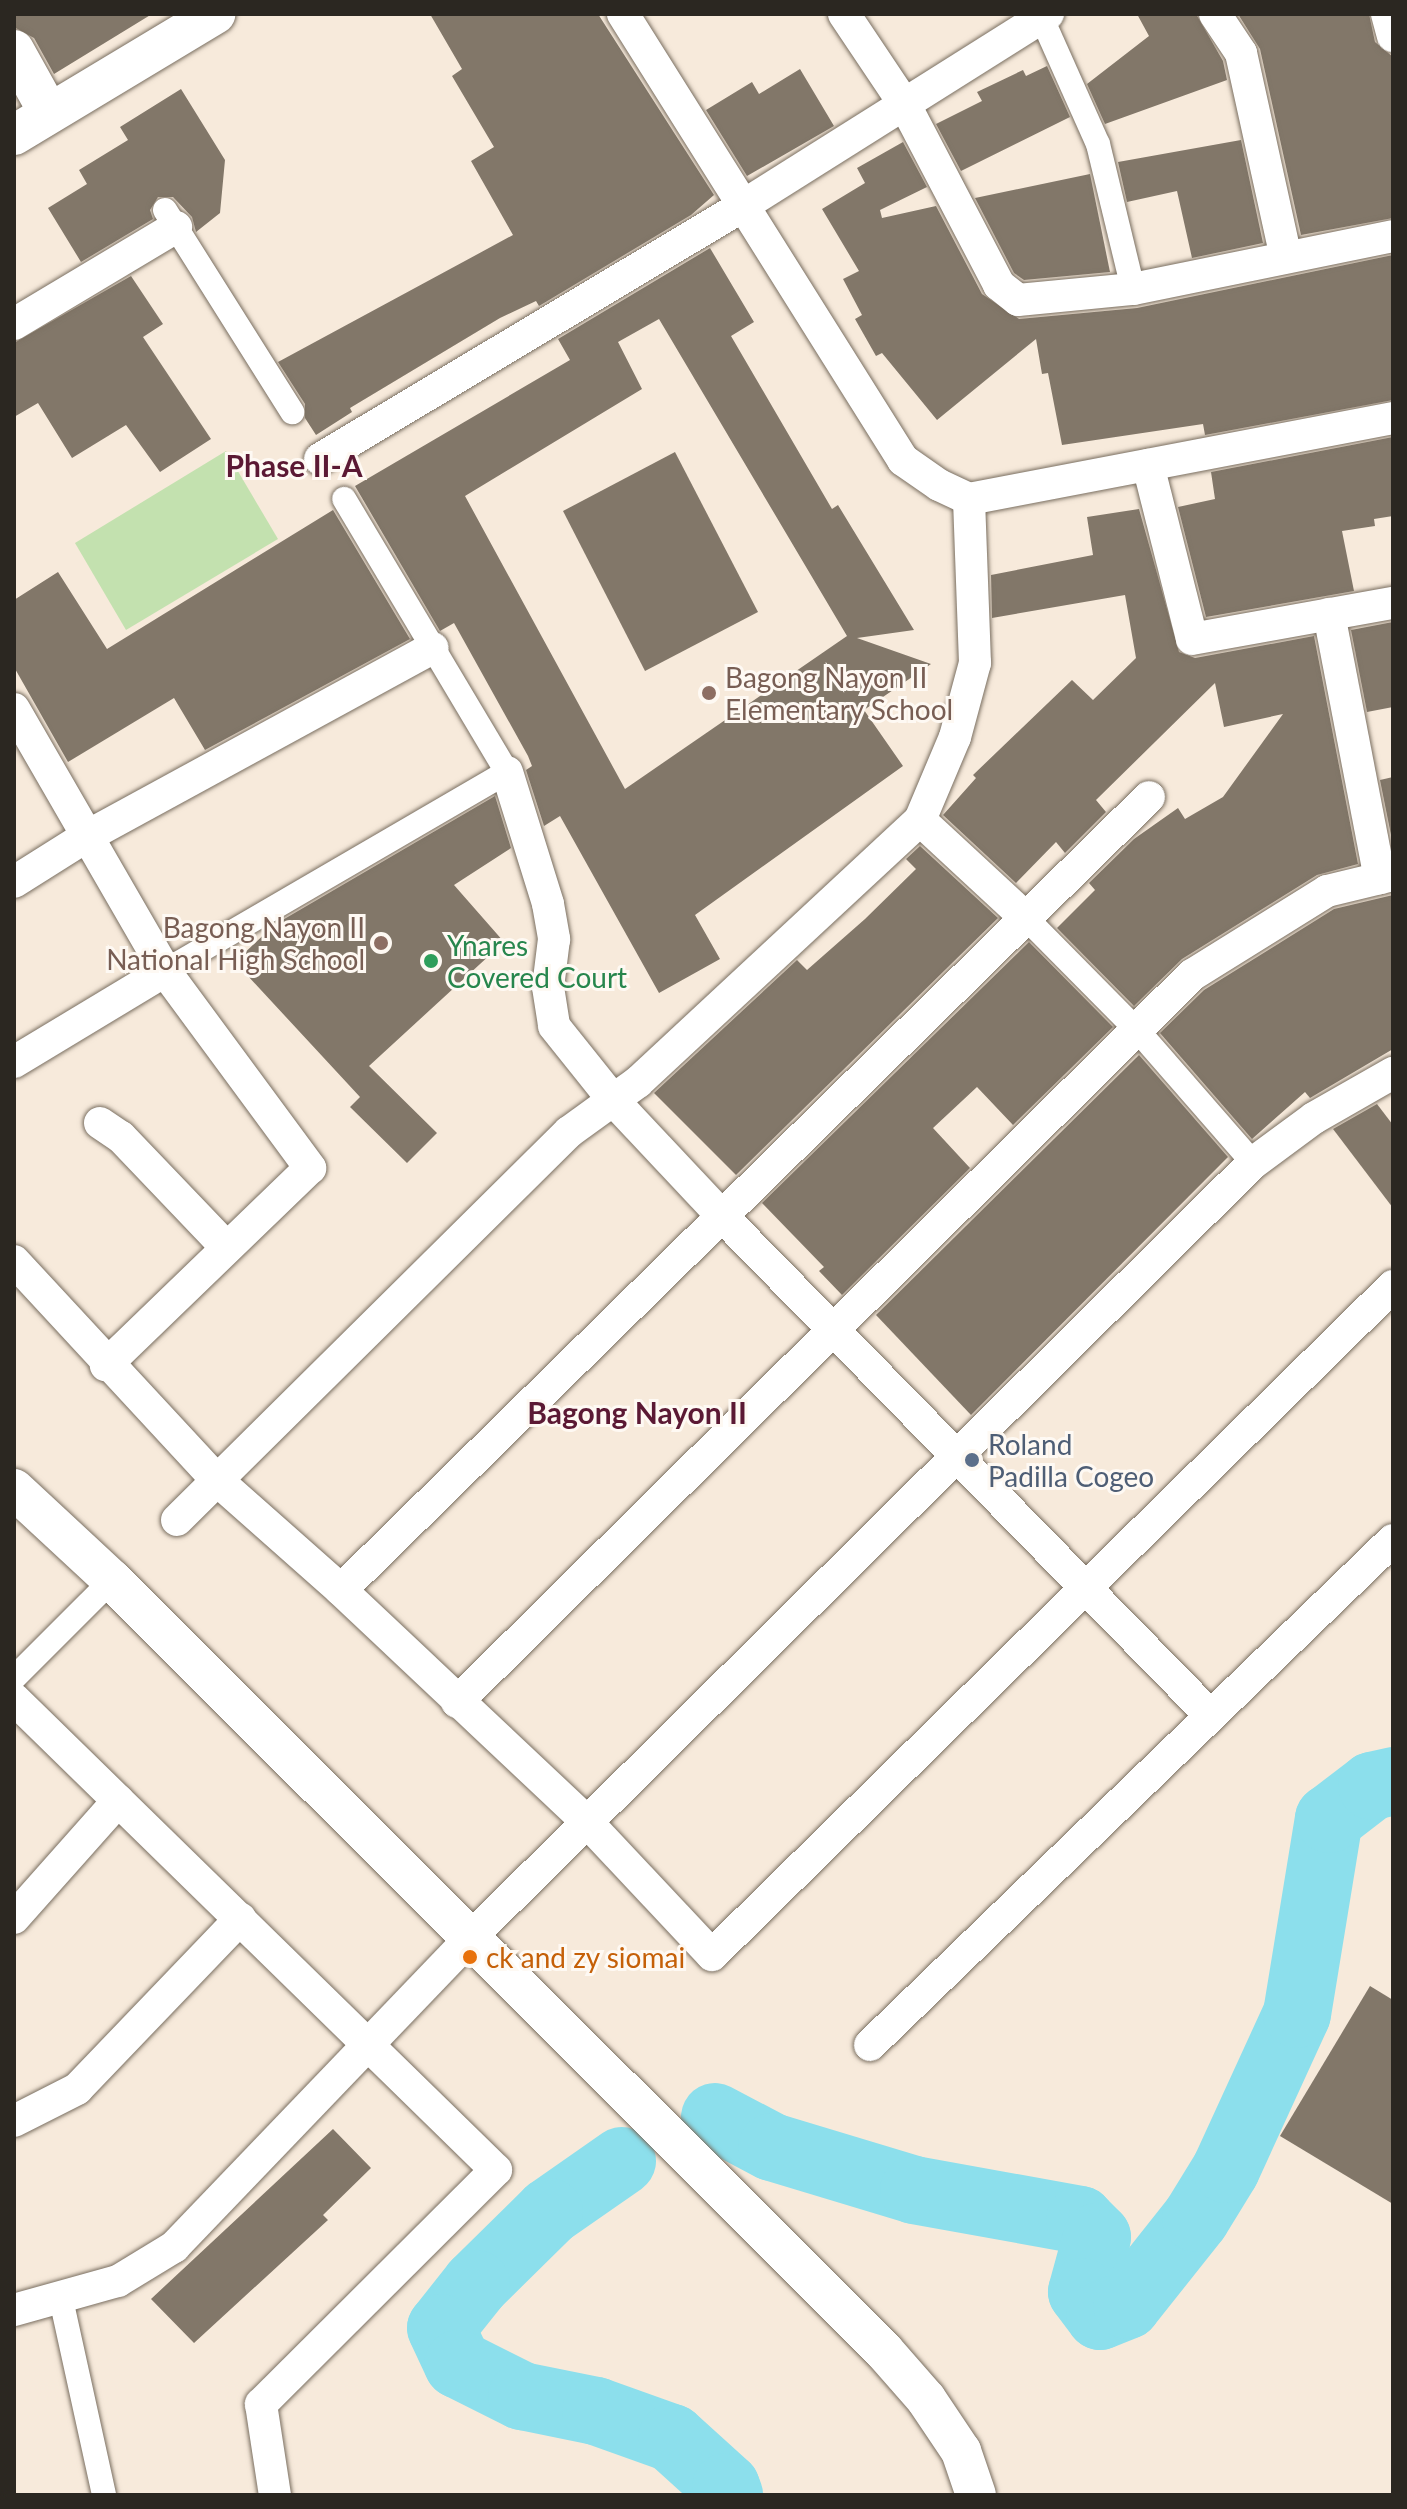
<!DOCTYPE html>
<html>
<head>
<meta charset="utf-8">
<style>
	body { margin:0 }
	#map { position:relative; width:1407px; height:2509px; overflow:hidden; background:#f7eadb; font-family:Lato,sans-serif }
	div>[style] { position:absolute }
	.green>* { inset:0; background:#c3e1af }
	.river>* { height:68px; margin:-34px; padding:0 34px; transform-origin:34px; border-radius:34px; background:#8cdfec }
	.building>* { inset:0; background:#827769 }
	.roads { filter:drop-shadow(0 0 2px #796e60) drop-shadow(0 0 2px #796e60) }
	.pedestrian>* { height:24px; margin:-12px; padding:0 12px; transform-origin:12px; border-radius:12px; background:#fff }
	.minor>* { height:32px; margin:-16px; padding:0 16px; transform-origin:16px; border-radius:16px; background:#fff }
	.tertiary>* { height:40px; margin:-20px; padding:0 20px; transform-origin:20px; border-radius:20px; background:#fff }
	.dots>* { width:22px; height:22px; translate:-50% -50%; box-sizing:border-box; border:4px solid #fef9f3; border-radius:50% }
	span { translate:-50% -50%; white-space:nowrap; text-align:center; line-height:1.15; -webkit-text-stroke:6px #fef9f3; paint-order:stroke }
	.education-label { font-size:28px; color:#785e54 }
	.left { translate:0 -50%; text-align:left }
	.right { translate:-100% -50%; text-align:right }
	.leisure-label { font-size:28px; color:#27864d }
	.service-label { font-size:28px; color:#4e5e75 }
	.food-label { font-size:28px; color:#c56008 }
	.neighbourhood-label { font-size:30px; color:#5b1934; font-weight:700 }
	.frame { position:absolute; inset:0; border:16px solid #2b2721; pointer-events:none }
</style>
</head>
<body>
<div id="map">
	<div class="green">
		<i style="clip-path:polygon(226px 451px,278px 539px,126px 630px,75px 543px)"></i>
	</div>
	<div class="river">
		<i style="left:715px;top:2117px;width:64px;rotate:27.8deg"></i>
		<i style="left:772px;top:2147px;width:148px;rotate:16.8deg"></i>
		<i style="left:914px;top:2190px;width:169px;rotate:10.2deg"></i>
		<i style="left:1080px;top:2220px;width:24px;rotate:45deg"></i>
		<i style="left:1097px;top:2237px;width:57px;rotate:105.3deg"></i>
		<i style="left:1082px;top:2292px;width:30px;rotate:53deg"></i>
		<i style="left:1100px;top:2316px;width:29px;rotate:-22deg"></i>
		<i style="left:1127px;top:2305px;width:111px;rotate:-51.6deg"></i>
		<i style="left:1196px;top:2218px;width:57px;rotate:-58.5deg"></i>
		<i style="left:1226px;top:2169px;width:170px;rotate:-65.4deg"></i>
		<i style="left:1297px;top:2014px;width:198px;rotate:-80.7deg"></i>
		<i style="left:1329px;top:1819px;width:54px;rotate:-37.5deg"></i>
		<i style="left:1372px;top:1786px;width:22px;rotate:-13deg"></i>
		<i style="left:622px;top:2161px;width:89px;rotate:145.1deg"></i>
		<i style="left:549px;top:2212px;width:103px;rotate:135.4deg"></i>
		<i style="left:476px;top:2284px;width:56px;rotate:128.5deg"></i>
		<i style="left:441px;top:2328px;width:40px;rotate:65deg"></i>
		<i style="left:458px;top:2364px;width:72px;rotate:26.6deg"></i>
		<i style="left:522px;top:2396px;width:76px;rotate:11.5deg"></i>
		<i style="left:596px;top:2411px;width:81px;rotate:19.6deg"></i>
		<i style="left:672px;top:2438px;width:73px;rotate:42.2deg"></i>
		<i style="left:726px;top:2487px;width:9px;rotate:69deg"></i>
	</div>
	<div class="building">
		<i style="clip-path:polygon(14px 14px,152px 14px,54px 74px,34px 38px,14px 27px)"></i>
		<i style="clip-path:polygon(430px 14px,598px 14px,714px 195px,691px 215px,539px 306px,536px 301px,500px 318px,350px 408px,352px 412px,316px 435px,305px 418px,305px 404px,278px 362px,513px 235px,471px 161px,494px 147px,452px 76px,462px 69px)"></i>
		<i style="clip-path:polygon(1137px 14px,1196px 14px,1223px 61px,1227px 80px,1105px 124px,1087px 84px,1149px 36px)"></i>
		<i style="clip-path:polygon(1238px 14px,1369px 14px,1375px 42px,1393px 57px,1393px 218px,1301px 235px,1260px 49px)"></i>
		<i style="clip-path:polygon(1047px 66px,1070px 117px,961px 171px,936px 124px,982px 101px,977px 92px,1023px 70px,1026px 76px)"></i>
		<i style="clip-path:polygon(800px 69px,834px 126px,747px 176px,706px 110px,752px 82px,759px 94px)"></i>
		<i style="clip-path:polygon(181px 89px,225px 160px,220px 213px,196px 232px,192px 217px,173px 197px,158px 197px,150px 210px,153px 219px,81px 262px,48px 208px,87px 184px,79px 170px,128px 140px,120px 127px)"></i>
		<i style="clip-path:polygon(1241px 140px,1263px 243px,1192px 258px,1177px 191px,1127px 202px,1118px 162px)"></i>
		<i style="clip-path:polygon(903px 142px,927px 187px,880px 210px,882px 218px,936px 206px,982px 294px,1019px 319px,1137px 308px,1393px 255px,1393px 400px,1205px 435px,1203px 424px,1062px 445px,1048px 373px,1042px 374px,1036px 339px,937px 420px,882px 353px,876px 356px,855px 319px,862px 315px,843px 279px,859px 271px,822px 209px,865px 183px,857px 168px)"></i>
		<i style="clip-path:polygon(1090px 174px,1110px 272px,1024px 280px,1014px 273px,975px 198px)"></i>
		<i style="clip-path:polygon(evenodd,710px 248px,754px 322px,731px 336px,832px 509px,838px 505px,914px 630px,857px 638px,931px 664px,864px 710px,903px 766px,695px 915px,720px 959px,659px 993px,560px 816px,544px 826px,526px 770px,532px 766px,528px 756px,454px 623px,440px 631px,355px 486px,570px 360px,558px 339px,710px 248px,659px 319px,847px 636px,625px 789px,465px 496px,642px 389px,618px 342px,659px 319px)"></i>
		<i style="clip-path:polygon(131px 276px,163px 324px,143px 337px,211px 439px,160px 472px,126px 425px,72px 458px,38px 403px,14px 417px,14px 343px)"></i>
		<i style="clip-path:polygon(1393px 437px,1393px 516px,1374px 519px,1375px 526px,1342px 531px,1354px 591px,1206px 617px,1178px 507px,1215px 499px,1211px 472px)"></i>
		<i style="clip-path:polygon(675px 452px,758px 612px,645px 671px,563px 511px)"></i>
		<i style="clip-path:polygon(1139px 509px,1179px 652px,1195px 658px,1314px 636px,1358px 864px,1317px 875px,1182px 959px,1134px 1006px,1057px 928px,1095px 890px,1089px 883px,1134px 839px,1178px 808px,1185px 819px,1223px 797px,1283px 714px,1224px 727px,1215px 683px,1096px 800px,1106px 812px,1065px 853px,1056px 842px,1016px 883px,943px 815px,976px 778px,973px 775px,1072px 680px,1093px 700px,1136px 658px,1125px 595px,992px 618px,991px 575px,1093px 555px,1087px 517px)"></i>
		<i style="clip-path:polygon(333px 510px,410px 639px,205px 750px,174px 698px,68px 762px,14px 667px,14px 600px,58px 572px,107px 649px)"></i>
		<i style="clip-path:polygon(1393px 622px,1393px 707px,1367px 712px,1351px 630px)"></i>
		<i style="clip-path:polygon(1393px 777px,1393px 845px,1380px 780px)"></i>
		<i style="clip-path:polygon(495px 796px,511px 848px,454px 885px,504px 942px,369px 1066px,437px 1133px,407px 1163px,350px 1107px,360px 1097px,235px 962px,274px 925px)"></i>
		<i style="clip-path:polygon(920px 846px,998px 918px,736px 1175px,654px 1093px,797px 960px,807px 970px,865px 919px,916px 869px,906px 859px)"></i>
		<i style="clip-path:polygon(1393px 895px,1393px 1049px,1310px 1098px,1305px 1092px,1252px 1139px,1160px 1033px,1204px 990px,1334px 909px)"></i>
		<i style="clip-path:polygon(1029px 942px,1113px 1027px,1013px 1125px,977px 1087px,933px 1128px,970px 1168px,842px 1295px,819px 1271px,824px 1267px,762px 1203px)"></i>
		<i style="clip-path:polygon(1139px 1055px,1228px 1157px,971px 1415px,876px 1315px)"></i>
		<i style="clip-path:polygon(1377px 1104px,1393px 1125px,1393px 1208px,1333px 1129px)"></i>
		<i style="clip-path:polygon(1370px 1986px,1393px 2000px,1393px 2204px,1280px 2136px)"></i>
		<i style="clip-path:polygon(333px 2129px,371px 2168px,323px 2215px,328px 2220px,194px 2343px,151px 2299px)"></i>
	</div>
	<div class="roads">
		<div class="pedestrian">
			<i style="left:1040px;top:14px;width:142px;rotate:66deg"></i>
			<i style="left:1098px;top:144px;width:149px;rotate:76.4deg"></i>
			<i style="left:165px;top:210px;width:239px;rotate:57.8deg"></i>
			<i style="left:1027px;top:919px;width:158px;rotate:45.3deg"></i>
			<i style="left:1138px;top:1031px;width:175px;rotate:48.9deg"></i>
			<i style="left:165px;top:971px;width:396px;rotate:-30.2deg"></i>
			<i style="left:507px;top:772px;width:318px;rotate:-120.8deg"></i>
			<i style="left:14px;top:1678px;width:139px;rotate:-45deg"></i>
			<i style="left:61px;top:2299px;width:201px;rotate:77.6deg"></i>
		</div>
		<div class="minor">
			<i style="left:623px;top:14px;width:527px;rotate:57.88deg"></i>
			<i style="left:903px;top:460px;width:44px;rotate:34.8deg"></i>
			<i style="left:939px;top:485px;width:33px;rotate:25deg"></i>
			<i style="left:969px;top:499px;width:432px;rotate:-10.8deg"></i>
			<i style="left:844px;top:14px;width:110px;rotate:56.2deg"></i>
			<i style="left:905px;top:105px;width:203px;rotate:62.4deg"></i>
			<i style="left:999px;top:285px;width:24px;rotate:38deg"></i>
			<i style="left:1018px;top:300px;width:116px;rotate:-5.5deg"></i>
			<i style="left:1133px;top:289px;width:265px;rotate:-11.5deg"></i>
			<i style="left:1215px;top:14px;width:47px;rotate:56.3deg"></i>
			<i style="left:1241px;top:53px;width:209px;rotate:77.6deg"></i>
			<i style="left:1387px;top:14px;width:23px;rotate:75deg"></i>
			<i style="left:14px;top:324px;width:189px;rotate:-30.9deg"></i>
			<i style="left:320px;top:459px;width:491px;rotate:-30.9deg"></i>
			<i style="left:741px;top:207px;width:363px;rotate:-32.2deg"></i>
			<i style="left:1148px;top:465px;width:179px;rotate:75.8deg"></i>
			<i style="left:1192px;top:639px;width:204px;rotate:-10.2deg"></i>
			<i style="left:1329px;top:614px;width:269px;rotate:79.1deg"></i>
			<i style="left:14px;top:709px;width:302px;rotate:60deg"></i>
			<i style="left:165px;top:971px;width:245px;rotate:53.6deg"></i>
			<i style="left:310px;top:1168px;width:284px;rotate:136deg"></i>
			<i style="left:507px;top:772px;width:138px;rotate:72.7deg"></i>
			<i style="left:548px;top:904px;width:36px;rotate:80deg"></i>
			<i style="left:554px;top:939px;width:48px;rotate:97.1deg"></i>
			<i style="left:548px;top:987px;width:39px;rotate:81deg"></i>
			<i style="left:554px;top:1026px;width:96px;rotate:51.3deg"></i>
			<i style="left:614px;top:1101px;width:156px;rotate:46.8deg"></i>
			<i style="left:721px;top:1215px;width:701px;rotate:45.64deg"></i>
			<i style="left:920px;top:820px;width:146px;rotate:42.8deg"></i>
			<i style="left:14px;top:882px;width:83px;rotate:-32.2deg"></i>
			<i style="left:84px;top:838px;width:397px;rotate:-28.6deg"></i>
			<i style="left:14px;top:1062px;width:176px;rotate:-31.1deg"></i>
			<i style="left:100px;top:1123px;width:25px;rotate:34deg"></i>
			<i style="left:121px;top:1137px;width:153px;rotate:46.3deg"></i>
			<i style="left:14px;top:1261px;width:300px;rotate:47.2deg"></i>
			<i style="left:218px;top:1481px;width:164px;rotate:41.5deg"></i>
			<i style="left:341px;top:1590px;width:340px;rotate:43.3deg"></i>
			<i style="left:588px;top:1823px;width:181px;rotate:46.8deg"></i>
			<i style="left:712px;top:1955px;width:955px;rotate:-44.49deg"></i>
			<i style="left:177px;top:1520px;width:552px;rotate:-44.71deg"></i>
			<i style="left:569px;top:1132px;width:85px;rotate:-35.9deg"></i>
			<i style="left:638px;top:1082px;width:385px;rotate:-42.9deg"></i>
			<i style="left:920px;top:820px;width:90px;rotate:-67.1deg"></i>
			<i style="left:955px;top:737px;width:77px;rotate:-74.9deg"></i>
			<i style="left:975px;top:663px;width:164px;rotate:-92.1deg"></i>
			<i style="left:341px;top:1590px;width:1132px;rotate:-44.46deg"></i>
			<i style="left:14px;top:1699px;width:674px;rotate:44.34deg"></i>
			<i style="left:496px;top:2170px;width:332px;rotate:135.1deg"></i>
			<i style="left:261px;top:2404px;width:92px;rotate:81.3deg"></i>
			<i style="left:457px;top:1702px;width:1034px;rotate:-44.69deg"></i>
			<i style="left:1192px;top:975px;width:159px;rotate:-31.9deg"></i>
			<i style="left:1327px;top:891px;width:68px;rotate:-13.6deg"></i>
			<i style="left:14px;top:1918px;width:157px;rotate:-48.4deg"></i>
			<i style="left:870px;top:2045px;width:727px;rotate:-44deg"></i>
			<i style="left:14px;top:2121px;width:71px;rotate:-26.9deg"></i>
			<i style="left:77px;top:2089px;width:236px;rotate:-46.2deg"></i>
			<i style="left:14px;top:2310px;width:108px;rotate:-15.6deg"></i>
			<i style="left:118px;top:2281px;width:66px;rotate:-31.3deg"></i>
			<i style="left:174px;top:2247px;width:428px;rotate:-46.2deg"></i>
			<i style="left:470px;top:1938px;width:1102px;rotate:-44.71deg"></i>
			<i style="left:1253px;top:1163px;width:76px;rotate:-36.4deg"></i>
			<i style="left:1314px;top:1118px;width:91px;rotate:-29.7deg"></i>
		</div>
		<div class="tertiary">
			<i style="left:14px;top:50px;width:72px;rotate:60.9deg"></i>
			<i style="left:14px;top:135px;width:235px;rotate:-31deg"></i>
			<i style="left:14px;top:1489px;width:134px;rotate:42.9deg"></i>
			<i style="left:112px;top:1580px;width:1091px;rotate:44.96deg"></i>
			<i style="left:884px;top:2351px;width:64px;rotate:48.8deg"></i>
			<i style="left:926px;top:2399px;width:63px;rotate:56.1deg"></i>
			<i style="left:961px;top:2451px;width:46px;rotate:71.2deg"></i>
		</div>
	</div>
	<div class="dots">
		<i style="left:709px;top:693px;background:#8d6e63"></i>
		<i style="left:381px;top:943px;background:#8d6e63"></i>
		<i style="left:431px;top:961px;background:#2e9e5b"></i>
		<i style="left:972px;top:1460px;background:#5c6f8a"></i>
		<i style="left:470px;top:1957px;background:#e8710a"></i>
	</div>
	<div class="education-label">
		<span class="left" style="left:725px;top:693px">Bagong Nayon II<br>Elementary School</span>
		<span class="right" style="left:365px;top:943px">Bagong Nayon II<br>National High School</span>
	</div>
	<div class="leisure-label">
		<span class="left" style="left:447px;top:961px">Ynares<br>Covered Court</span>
	</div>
	<div class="service-label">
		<span class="left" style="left:988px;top:1460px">Roland<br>Padilla Cogeo</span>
	</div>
	<div class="food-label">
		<span class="left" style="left:486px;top:1957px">ck and zy siomai</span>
	</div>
	<div class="neighbourhood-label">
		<span style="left:294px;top:465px">Phase II-A</span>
		<span style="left:637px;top:1412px">Bagong Nayon II</span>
	</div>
	<div class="frame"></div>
</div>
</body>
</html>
